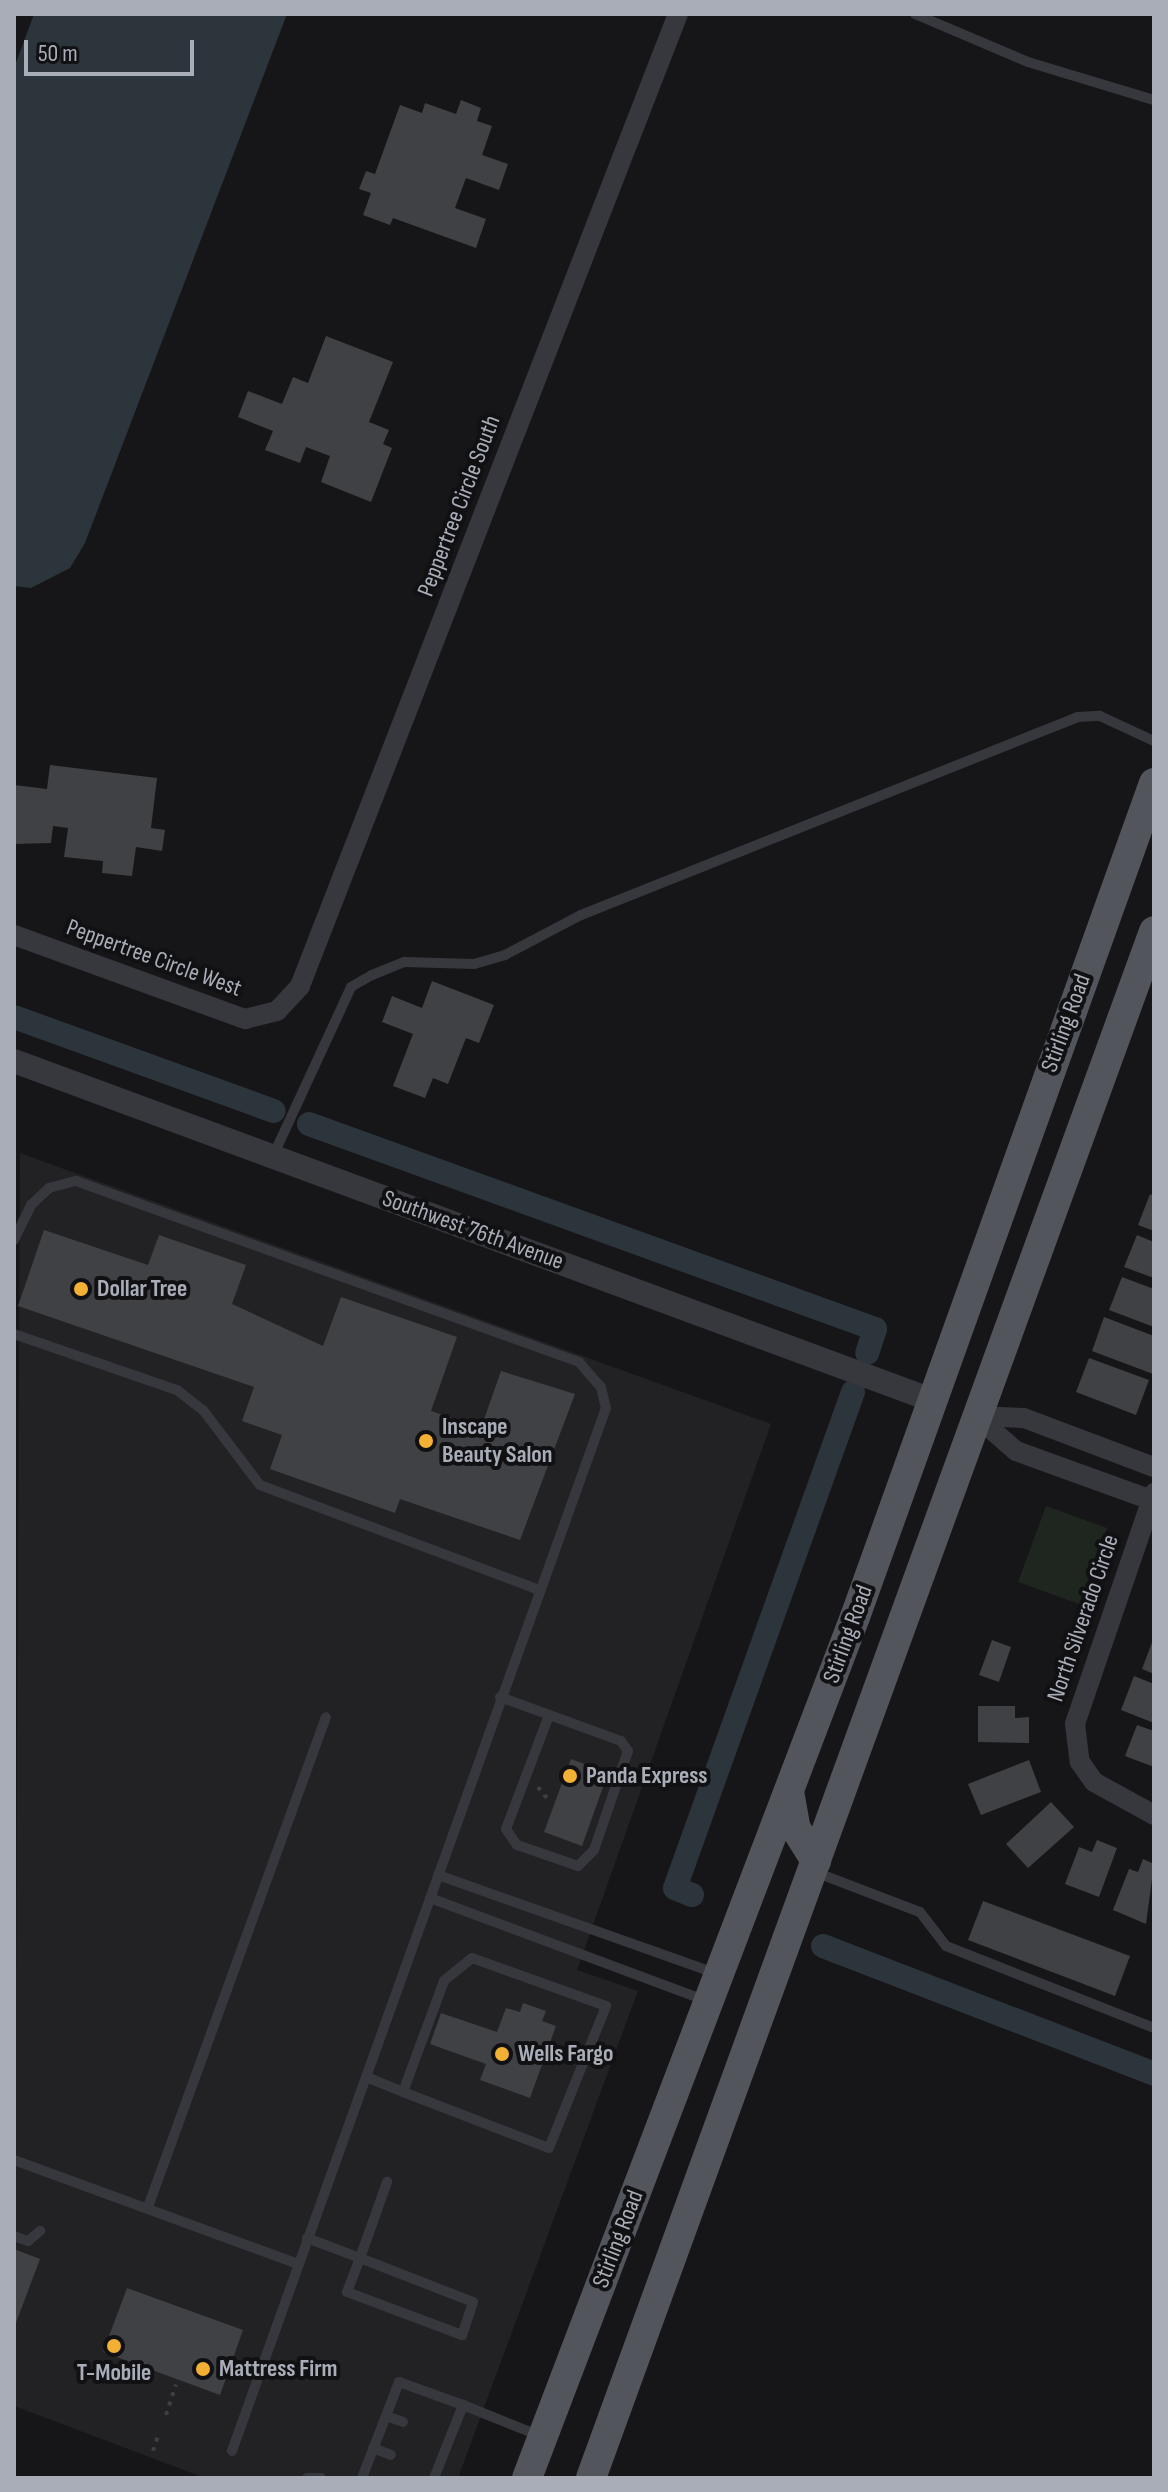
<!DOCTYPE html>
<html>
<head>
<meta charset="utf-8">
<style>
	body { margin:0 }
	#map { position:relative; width:1168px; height:2492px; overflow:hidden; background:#161618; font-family:"Sofia Sans Condensed",sans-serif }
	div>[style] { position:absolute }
	.built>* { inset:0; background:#222225 }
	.green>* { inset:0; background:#1e261f }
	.water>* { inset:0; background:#2c353c }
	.canal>* { height:24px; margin:-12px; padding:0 12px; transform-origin:12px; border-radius:12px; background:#2c353c }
	.building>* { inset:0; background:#404145 }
	.path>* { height:4px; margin-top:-2px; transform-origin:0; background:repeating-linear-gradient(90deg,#3d3f44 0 4px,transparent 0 10px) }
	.service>* { height:10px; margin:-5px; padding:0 5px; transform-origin:5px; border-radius:5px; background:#37383d }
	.minor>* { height:20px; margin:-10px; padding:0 10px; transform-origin:10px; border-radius:10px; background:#37383d }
	.tertiary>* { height:24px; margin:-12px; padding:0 12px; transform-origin:12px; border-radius:12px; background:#37383d }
	.primary>* { height:30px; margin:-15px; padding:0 15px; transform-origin:15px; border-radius:15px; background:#53555c }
	.dots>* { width:22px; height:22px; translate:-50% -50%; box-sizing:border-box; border:4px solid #111113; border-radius:50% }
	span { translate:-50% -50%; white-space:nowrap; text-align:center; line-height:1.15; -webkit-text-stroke:8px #111113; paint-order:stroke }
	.street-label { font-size:24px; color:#a8adb8 }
	.poi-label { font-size:24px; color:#a8adb8; font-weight:700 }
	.left { translate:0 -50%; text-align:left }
	.frame { position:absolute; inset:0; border:16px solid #a8adb8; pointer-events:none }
	.scale { position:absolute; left:24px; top:40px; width:170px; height:36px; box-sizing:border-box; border:4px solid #a8adb8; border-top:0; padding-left:10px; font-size:24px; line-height:28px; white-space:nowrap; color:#a8adb8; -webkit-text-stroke:6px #111113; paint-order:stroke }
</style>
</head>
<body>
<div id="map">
	<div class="built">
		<i style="clip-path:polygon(20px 1153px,771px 1424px,577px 1970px,638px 1991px,458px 2478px,205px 2478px,14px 2406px)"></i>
	</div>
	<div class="green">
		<i style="clip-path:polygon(1046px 1506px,1107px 1528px,1079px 1604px,1018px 1582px)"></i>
	</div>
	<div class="water">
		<i style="clip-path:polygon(34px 14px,287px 14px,85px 543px,70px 568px,31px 588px,14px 586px,14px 68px)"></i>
	</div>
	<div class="canal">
		<i style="left:14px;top:1017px;width:276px;rotate:19.9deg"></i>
		<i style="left:309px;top:1124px;width:602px;rotate:19.91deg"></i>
		<i style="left:875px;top:1329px;width:25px;rotate:108deg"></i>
		<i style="left:692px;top:1895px;width:18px;rotate:-158deg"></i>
		<i style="left:675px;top:1888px;width:527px;rotate:-70.26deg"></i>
		<i style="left:823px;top:1946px;width:355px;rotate:21.1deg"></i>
	</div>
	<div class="building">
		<i style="clip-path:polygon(461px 100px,481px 108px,477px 121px,492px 126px,482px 155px,508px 164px,499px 190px,466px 178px,455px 208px,486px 219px,476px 248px,393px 218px,390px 225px,363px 215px,371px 193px,359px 189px,366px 171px,375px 174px,400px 105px,422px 113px,425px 103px,456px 114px)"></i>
		<i style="clip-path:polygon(326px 336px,393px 362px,369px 422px,389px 430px,383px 444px,392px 448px,371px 502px,321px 482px,330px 456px,306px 447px,300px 463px,265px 450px,273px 431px,238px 417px,248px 391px,282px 404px,293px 377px,308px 383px)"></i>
		<i style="clip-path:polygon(50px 765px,157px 778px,151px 828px,165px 830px,162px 851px,136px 847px,132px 876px,102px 873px,103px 861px,64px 857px,68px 828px,53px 826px,51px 843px,14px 844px,14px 785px,47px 789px)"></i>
		<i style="clip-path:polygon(432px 981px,494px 1005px,479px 1043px,466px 1038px,448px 1084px,433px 1078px,425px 1098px,393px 1086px,413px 1034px,382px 1022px,392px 996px,422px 1008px)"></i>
		<i style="clip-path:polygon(1150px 1194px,1154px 1196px,1154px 1231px,1138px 1225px)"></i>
		<i style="clip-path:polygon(44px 1230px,148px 1265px,159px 1235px,246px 1265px,232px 1304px,323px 1346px,341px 1297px,457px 1337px,431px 1411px,481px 1428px,501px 1371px,575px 1394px,520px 1540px,400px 1499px,395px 1513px,270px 1469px,282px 1435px,242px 1421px,254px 1387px,18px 1306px)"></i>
		<i style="clip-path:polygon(1137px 1235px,1154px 1242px,1154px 1278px,1124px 1267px)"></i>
		<i style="clip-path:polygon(1122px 1277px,1154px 1289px,1154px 1327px,1109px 1310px)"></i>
		<i style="clip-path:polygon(1104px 1317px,1154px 1336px,1153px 1374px,1092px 1351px)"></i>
		<i style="clip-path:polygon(1089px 1358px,1149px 1380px,1136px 1415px,1076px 1392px)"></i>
		<i style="clip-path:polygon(1154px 1637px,1154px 1674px,1142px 1669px)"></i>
		<i style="clip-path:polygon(992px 1640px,1011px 1647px,999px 1682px,979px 1675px)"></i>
		<i style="clip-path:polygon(1134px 1676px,1154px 1684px,1154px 1723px,1121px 1710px)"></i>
		<i style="clip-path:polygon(978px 1706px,1015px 1706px,1015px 1718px,1029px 1717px,1029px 1743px,978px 1742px)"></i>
		<i style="clip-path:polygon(1137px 1725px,1154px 1731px,1154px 1767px,1125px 1756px)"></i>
		<i style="clip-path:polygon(571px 1759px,608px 1773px,582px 1846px,544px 1832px)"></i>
		<i style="clip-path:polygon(1029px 1760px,1041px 1792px,981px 1815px,968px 1784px)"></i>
		<i style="clip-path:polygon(1051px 1802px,1074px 1827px,1028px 1868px,1006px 1844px)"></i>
		<i style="clip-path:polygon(1097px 1840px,1117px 1848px,1099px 1897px,1065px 1884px,1079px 1847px,1092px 1852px)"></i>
		<i style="clip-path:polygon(1143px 1859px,1154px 1864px,1146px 1924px,1113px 1910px,1129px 1869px,1138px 1872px)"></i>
		<i style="clip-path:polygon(983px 1901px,1130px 1956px,1115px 1996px,968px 1940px)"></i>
		<i style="clip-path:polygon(523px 2003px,546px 2011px,542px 2021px,556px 2026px,530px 2098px,480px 2080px,486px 2064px,430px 2044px,441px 2013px,497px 2032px,506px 2008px,520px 2012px)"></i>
		<i style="clip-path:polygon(14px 2249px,40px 2259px,14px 2328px)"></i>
		<i style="clip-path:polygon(127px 2288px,243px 2330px,220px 2395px,103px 2352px)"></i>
	</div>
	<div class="path">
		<i style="left:538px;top:1787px;width:14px;rotate:51deg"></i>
		<i style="left:166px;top:2415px;width:32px;rotate:-72deg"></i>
		<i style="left:153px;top:2451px;width:19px;rotate:-72deg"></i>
	</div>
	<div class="service">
		<i style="left:915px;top:14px;width:123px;rotate:23deg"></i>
		<i style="left:1028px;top:62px;width:132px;rotate:16.8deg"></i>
		<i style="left:273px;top:1156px;width:186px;rotate:-65.2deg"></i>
		<i style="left:351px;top:987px;width:24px;rotate:-30deg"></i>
		<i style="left:372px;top:975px;width:35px;rotate:-22deg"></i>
		<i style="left:405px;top:962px;width:69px;rotate:1.7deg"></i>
		<i style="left:474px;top:964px;width:32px;rotate:-16deg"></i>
		<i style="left:505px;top:955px;width:86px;rotate:-27.8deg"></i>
		<i style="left:581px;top:915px;width:535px;rotate:-21.72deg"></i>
		<i style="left:1078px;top:717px;width:22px;rotate:-3deg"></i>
		<i style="left:1100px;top:716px;width:60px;rotate:24.8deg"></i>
		<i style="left:14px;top:1240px;width:39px;rotate:-64deg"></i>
		<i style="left:31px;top:1205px;width:25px;rotate:-43deg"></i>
		<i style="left:49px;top:1188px;width:28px;rotate:-15deg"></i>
		<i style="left:76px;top:1181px;width:535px;rotate:19.79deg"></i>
		<i style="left:579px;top:1362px;width:33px;rotate:49deg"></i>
		<i style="left:601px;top:1387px;width:22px;rotate:77deg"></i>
		<i style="left:606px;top:1408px;width:1108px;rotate:109.73deg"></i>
		<i style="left:14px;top:1334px;width:172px;rotate:19deg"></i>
		<i style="left:177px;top:1390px;width:33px;rotate:38deg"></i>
		<i style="left:203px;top:1410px;width:94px;rotate:52.8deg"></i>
		<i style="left:260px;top:1485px;width:299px;rotate:20.6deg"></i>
		<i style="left:500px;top:1697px;width:129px;rotate:20deg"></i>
		<i style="left:621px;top:1741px;width:12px;rotate:55deg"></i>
		<i style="left:628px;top:1751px;width:105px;rotate:109deg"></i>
		<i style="left:594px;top:1850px;width:23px;rotate:135deg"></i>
		<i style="left:578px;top:1866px;width:65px;rotate:-161deg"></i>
		<i style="left:517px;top:1845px;width:19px;rotate:-125deg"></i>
		<i style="left:506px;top:1829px;width:122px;rotate:-69.3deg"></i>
		<i style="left:815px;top:1872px;width:112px;rotate:20.9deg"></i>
		<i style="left:920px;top:1912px;width:43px;rotate:52.6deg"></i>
		<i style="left:946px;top:1946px;width:224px;rotate:21.5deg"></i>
		<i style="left:438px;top:1875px;width:296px;rotate:19.5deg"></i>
		<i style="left:430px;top:1898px;width:293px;rotate:20.4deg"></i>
		<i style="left:366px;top:2077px;width:40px;rotate:22deg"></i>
		<i style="left:403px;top:2092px;width:156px;rotate:21deg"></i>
		<i style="left:549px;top:2148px;width:153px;rotate:-68.1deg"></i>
		<i style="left:606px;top:2006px;width:142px;rotate:-160.3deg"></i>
		<i style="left:472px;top:1958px;width:36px;rotate:141deg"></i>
		<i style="left:444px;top:1981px;width:118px;rotate:110.3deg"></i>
		<i style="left:14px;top:2160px;width:302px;rotate:20.1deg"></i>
		<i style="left:148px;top:2207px;width:521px;rotate:-70.04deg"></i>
		<i style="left:14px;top:2236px;width:15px;rotate:20deg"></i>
		<i style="left:28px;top:2241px;width:16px;rotate:-40deg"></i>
		<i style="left:307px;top:2238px;width:57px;rotate:20.7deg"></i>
		<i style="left:360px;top:2258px;width:121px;rotate:21.3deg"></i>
		<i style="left:473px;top:2302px;width:35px;rotate:108deg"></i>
		<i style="left:462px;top:2335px;width:123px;rotate:-159.5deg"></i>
		<i style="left:347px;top:2292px;width:36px;rotate:-69deg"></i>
		<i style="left:360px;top:2258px;width:81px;rotate:-70.4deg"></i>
		<i style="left:386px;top:2416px;width:18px;rotate:19deg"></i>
		<i style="left:373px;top:2448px;width:19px;rotate:21deg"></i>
		<i style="left:307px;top:2478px;width:14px"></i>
		<i style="left:362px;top:2478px;width:103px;rotate:-68.9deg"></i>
		<i style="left:399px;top:2382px;width:68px;rotate:19.8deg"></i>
		<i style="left:434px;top:2478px;width:79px;rotate:-68.3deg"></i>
		<i style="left:463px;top:2405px;width:83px;rotate:21.9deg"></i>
	</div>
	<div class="minor">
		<i style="left:14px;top:935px;width:246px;rotate:20deg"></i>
		<i style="left:245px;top:1019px;width:33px;rotate:-14deg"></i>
		<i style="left:277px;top:1011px;width:34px;rotate:-47deg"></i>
		<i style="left:300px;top:986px;width:1043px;rotate:-68.75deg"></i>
		<i style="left:976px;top:1416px;width:53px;rotate:41.2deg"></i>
		<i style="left:1016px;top:1451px;width:144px;rotate:19.9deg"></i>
		<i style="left:976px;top:1416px;width:48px;rotate:2.4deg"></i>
		<i style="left:1024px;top:1418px;width:139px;rotate:20.7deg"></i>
		<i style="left:1154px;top:1493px;width:244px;rotate:108.9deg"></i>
		<i style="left:1075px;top:1724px;width:38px;rotate:83deg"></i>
		<i style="left:1080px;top:1762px;width:24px;rotate:55deg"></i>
		<i style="left:1094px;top:1782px;width:68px;rotate:28.8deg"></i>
	</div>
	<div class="tertiary">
		<i style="left:14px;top:1061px;width:979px;rotate:20.27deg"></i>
	</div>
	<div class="primary">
		<i style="left:789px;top:1791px;width:39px;rotate:80deg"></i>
		<i style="left:796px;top:1829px;width:38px;rotate:58deg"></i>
		<i style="left:527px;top:2478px;width:921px;rotate:-69.15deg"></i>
		<i style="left:855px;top:1617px;width:886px;rotate:-70.28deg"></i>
		<i style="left:591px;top:2478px;width:1646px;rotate:-70deg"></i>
	</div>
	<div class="dots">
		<i style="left:81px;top:1289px;background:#f2b134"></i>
		<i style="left:426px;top:1441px;background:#f2b134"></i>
		<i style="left:570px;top:1776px;background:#f2b134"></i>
		<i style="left:502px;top:2054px;background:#f2b134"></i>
		<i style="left:114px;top:2346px;background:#f2b134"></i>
		<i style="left:203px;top:2369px;background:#f2b134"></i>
	</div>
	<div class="street-label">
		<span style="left:459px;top:506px;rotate:-69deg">Peppertree Circle South</span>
		<span style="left:154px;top:958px;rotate:20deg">Peppertree Circle West</span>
		<span style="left:1066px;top:1023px;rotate:-70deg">Stirling Road</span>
		<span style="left:473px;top:1230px;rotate:20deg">Southwest 76th Avenue</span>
		<span style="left:1083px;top:1618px;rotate:-71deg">North Silverado Circle</span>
		<span style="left:848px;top:1634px;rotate:-70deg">Stirling Road</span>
		<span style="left:618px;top:2239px;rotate:-69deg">Stirling Road</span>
	</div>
	<div class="poi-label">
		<span class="left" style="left:97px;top:1289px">Dollar Tree</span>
		<span class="left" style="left:442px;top:1441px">Inscape<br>Beauty Salon</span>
		<span class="left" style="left:586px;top:1776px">Panda Express</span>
		<span class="left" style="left:518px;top:2054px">Wells Fargo</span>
		<span class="left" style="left:219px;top:2369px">Mattress Firm</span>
		<span style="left:114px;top:2373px">T-Mobile</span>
	</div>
	<div class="frame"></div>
	<div class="scale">50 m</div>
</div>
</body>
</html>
